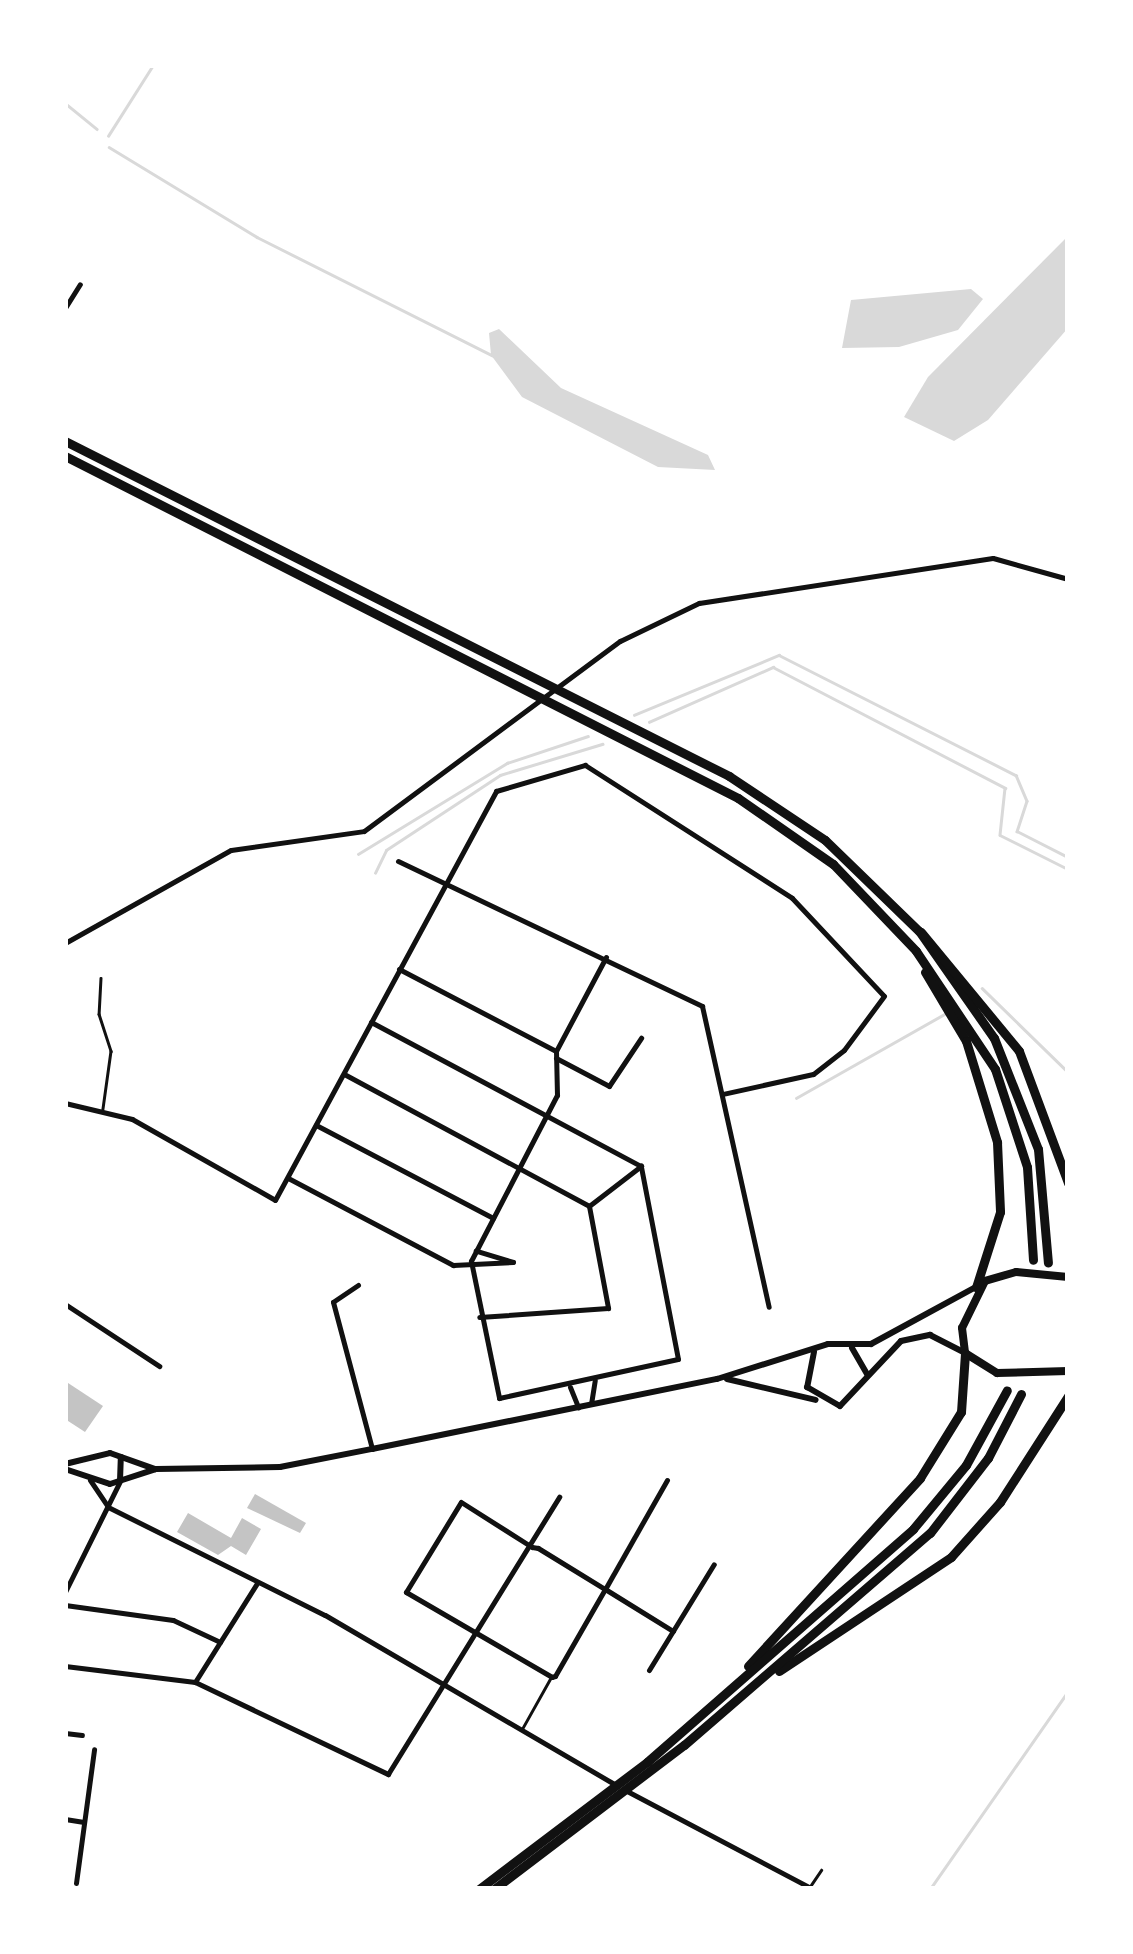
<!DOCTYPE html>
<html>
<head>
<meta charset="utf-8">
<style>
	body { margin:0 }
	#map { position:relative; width:1133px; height:1954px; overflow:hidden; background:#fff; font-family:"Fira Sans Condensed",sans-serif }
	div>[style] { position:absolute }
	.water>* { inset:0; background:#d9d9d9 }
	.stream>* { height:2.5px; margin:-1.25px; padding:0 1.25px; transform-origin:1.25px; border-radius:1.25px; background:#d9d9d9 }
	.building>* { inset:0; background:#c4c4c4 }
	.service>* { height:2.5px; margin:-1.25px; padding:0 1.25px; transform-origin:1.25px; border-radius:1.25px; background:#111 }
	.minor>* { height:5px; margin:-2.5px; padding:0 2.5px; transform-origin:2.5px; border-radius:2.5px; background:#111 }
	.tertiary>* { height:6px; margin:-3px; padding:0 3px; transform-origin:3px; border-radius:3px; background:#111 }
	.primary>* { height:8px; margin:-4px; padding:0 4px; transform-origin:4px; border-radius:4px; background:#111 }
	.trunk>* { height:9px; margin:-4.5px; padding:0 4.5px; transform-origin:4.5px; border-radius:4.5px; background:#111 }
	span { translate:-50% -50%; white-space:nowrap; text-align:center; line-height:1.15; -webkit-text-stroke:9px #fff; paint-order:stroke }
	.frame { position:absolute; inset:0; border:68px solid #fff; pointer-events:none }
</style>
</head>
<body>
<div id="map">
	<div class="water">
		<i style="clip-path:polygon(1068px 236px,1068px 328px,988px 420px,954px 441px,904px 417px,928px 377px)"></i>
		<i style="clip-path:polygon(971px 289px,983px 299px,958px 330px,899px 347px,842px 348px,851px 300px)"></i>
		<i style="clip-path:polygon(499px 329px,561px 388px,708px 455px,715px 470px,658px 467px,522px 397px,491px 355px,489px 333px)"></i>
	</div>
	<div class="stream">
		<i style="left:65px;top:103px;width:41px;rotate:39.1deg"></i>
		<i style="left:108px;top:136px;width:84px;rotate:-57.6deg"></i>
		<i style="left:109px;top:147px;width:173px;rotate:31.3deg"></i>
		<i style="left:257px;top:237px;width:263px;rotate:26.7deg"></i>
		<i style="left:634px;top:715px;width:157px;rotate:-22.5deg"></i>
		<i style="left:779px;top:655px;width:266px;rotate:26.9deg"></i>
		<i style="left:1016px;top:775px;width:28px;rotate:67deg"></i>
		<i style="left:1027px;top:801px;width:32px;rotate:108deg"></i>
		<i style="left:1017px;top:831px;width:57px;rotate:27deg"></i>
		<i style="left:649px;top:722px;width:136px;rotate:-23.9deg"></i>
		<i style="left:773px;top:667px;width:262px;rotate:27.5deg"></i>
		<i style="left:1005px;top:788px;width:47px;rotate:96.1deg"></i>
		<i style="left:1000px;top:835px;width:76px;rotate:26.6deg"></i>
		<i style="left:358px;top:854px;width:175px;rotate:-31.4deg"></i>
		<i style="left:507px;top:763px;width:85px;rotate:-18.4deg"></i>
		<i style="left:375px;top:873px;width:25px;rotate:-64deg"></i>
		<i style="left:386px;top:850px;width:136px;rotate:-33.3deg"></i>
		<i style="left:500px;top:775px;width:107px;rotate:-16.9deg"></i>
		<i style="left:982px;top:988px;width:120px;rotate:44.3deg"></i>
		<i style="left:796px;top:1098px;width:172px;rotate:-29.5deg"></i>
		<i style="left:930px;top:1889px;width:241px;rotate:-55.1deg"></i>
	</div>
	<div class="building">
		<i style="clip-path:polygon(65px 1381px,103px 1406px,85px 1432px,65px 1419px)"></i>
		<i style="clip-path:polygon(255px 1494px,306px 1523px,300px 1533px,247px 1508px)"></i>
		<i style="clip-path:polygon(188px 1513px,231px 1538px,242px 1518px,261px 1529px,246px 1555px,231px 1546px,218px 1555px,177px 1532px)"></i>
	</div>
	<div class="service">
		<i style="left:101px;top:978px;width:36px;rotate:93deg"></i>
		<i style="left:99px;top:1014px;width:39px;rotate:72deg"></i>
		<i style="left:111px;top:1051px;width:59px;rotate:97.9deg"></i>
		<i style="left:522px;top:1729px;width:57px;rotate:-60.8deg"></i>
		<i style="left:811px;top:1885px;width:18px;rotate:-56deg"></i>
	</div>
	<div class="minor">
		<i style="left:65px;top:308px;width:28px;rotate:-58deg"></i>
		<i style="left:398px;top:861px;width:337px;rotate:25.5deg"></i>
		<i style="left:702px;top:1006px;width:308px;rotate:77.5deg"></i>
		<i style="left:65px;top:943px;width:190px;rotate:-29.3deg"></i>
		<i style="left:231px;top:850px;width:134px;rotate:-8.1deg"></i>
		<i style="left:364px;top:831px;width:319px;rotate:-36.6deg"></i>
		<i style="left:620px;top:641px;width:88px;rotate:-25.7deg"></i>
		<i style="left:699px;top:603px;width:297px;rotate:-8.7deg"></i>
		<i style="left:993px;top:558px;width:78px;rotate:15.6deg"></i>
		<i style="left:606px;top:957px;width:106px;rotate:118deg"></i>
		<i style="left:556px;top:1051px;width:44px;rotate:88.7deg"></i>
		<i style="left:557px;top:1095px;width:187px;rotate:117.4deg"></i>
		<i style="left:471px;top:1261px;width:140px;rotate:78.4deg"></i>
		<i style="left:499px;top:1398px;width:183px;rotate:-12.3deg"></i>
		<i style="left:678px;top:1359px;width:197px;rotate:-100.9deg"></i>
		<i style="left:399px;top:969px;width:177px;rotate:27.6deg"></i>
		<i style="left:371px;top:1022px;width:306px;rotate:28.1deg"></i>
		<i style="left:556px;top:1058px;width:60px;rotate:27.8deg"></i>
		<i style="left:609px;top:1086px;width:58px;rotate:-56.3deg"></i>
		<i style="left:344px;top:1074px;width:278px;rotate:28.3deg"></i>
		<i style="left:589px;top:1206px;width:104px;rotate:79.4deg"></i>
		<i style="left:608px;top:1308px;width:129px;rotate:176deg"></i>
		<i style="left:65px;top:1103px;width:69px;rotate:13.4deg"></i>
		<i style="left:132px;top:1119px;width:164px;rotate:29.5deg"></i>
		<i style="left:275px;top:1200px;width:465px;rotate:-61.6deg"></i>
		<i style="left:496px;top:791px;width:93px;rotate:-16.3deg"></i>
		<i style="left:585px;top:765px;width:246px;rotate:32.7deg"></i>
		<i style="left:792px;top:898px;width:134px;rotate:46.8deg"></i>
		<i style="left:884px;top:996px;width:67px;rotate:126.5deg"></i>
		<i style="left:844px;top:1050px;width:39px;rotate:142deg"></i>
		<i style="left:813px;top:1074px;width:92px;rotate:167.5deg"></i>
		<i style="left:316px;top:1125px;width:200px;rotate:27.7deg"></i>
		<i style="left:288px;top:1178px;width:187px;rotate:27.8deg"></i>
		<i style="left:453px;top:1265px;width:60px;rotate:-2.9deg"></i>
		<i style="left:513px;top:1262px;width:39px;rotate:-163deg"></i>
		<i style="left:589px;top:1206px;width:66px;rotate:-37.6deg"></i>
		<i style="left:358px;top:1285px;width:30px;rotate:146deg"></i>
		<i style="left:333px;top:1302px;width:152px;rotate:75.1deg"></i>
		<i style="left:65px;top:1304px;width:113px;rotate:33.4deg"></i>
		<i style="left:570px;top:1387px;width:22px;rotate:68deg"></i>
		<i style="left:591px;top:1404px;width:24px;rotate:-81deg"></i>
		<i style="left:90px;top:1480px;width:32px;rotate:56deg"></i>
		<i style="left:108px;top:1507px;width:242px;rotate:26.5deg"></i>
		<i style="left:325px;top:1615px;width:337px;rotate:30.3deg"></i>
		<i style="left:667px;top:1480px;width:125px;rotate:119.6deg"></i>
		<i style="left:605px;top:1589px;width:100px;rotate:119.9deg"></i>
		<i style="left:555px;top:1676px;width:3px;rotate:162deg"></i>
		<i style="left:552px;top:1677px;width:169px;rotate:-149.8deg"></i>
		<i style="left:406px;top:1592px;width:105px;rotate:-58.6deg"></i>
		<i style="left:461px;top:1502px;width:84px;rotate:32.4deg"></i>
		<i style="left:532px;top:1547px;width:6px;rotate:9deg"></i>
		<i style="left:538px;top:1548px;width:79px;rotate:31.5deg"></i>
		<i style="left:605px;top:1589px;width:80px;rotate:31.7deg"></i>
		<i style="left:65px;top:1592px;width:122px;rotate:-63.6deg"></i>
		<i style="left:65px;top:1605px;width:109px;rotate:7.9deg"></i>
		<i style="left:173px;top:1620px;width:52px;rotate:25.1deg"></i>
		<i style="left:65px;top:1666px;width:131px;rotate:7deg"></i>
		<i style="left:195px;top:1682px;width:214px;rotate:25.5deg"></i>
		<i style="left:388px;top:1774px;width:326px;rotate:-58.3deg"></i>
		<i style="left:649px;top:1670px;width:124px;rotate:-58.5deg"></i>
		<i style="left:195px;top:1682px;width:117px;rotate:-57.9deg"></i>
		<i style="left:65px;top:1733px;width:17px;rotate:7deg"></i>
		<i style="left:625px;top:1790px;width:212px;rotate:27.8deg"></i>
		<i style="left:65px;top:1819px;width:19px;rotate:9deg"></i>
		<i style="left:76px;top:1883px;width:135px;rotate:-82.3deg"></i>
	</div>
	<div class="tertiary">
		<i style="left:852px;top:1348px;width:30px;rotate:60deg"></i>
		<i style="left:814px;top:1352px;width:36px;rotate:101deg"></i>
		<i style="left:807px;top:1387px;width:38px;rotate:30deg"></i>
		<i style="left:840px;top:1406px;width:89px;rotate:-46.8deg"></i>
		<i style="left:901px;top:1341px;width:30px;rotate:-12deg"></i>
		<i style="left:930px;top:1335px;width:39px;rotate:27deg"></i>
		<i style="left:727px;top:1379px;width:91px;rotate:13.3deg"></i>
		<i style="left:65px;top:1464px;width:46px;rotate:-13.7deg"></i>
		<i style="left:110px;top:1453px;width:48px;rotate:19.6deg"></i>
		<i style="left:65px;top:1469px;width:47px;rotate:18.4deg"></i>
		<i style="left:110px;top:1484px;width:48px;rotate:-18.1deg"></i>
		<i style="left:156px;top:1469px;width:124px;rotate:-0.9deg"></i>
		<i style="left:280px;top:1467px;width:94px;rotate:-11.1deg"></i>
		<i style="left:372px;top:1449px;width:352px;rotate:-11.5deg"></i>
		<i style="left:717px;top:1379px;width:116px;rotate:-17.5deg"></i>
		<i style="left:828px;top:1344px;width:43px"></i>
		<i style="left:871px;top:1344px;width:119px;rotate:-28.5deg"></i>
		<i style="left:120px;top:1481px;width:24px;rotate:-88deg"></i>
	</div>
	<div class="primary">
		<i style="left:1068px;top:1277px;width:52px;rotate:-174.5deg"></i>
		<i style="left:1016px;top:1272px;width:32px;rotate:164deg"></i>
		<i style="left:985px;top:1281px;width:52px;rotate:116.1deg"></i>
		<i style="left:962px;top:1328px;width:25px;rotate:83deg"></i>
		<i style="left:965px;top:1353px;width:38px;rotate:32deg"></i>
		<i style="left:997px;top:1373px;width:71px;rotate:-1.6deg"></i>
	</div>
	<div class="trunk">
		<i style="left:65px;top:441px;width:744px;rotate:26.77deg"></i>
		<i style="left:729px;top:776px;width:115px;rotate:33.7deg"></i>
		<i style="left:825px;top:840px;width:131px;rotate:44.1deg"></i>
		<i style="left:919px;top:931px;width:131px;rotate:55deg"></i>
		<i style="left:994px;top:1038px;width:119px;rotate:68.4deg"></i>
		<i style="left:1038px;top:1149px;width:114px;rotate:85deg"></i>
		<i style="left:65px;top:456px;width:755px;rotate:26.94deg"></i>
		<i style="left:738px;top:798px;width:116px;rotate:34.8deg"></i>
		<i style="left:833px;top:864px;width:120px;rotate:46.3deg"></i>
		<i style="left:916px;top:951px;width:142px;rotate:56.2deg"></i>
		<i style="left:995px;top:1069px;width:103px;rotate:71.9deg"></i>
		<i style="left:1027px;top:1167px;width:93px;rotate:86.3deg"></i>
		<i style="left:921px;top:932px;width:154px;rotate:50.5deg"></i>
		<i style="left:1019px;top:1051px;width:141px;rotate:69.6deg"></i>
		<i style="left:925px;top:972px;width:80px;rotate:59.3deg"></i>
		<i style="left:966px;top:1041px;width:106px;rotate:72.9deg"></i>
		<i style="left:997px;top:1142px;width:70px;rotate:87.5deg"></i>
		<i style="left:1000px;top:1212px;width:79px;rotate:107.7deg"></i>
		<i style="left:748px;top:1666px;width:255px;rotate:-47.5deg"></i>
		<i style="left:920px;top:1478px;width:78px;rotate:-58.2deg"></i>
		<i style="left:961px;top:1412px;width:59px;rotate:-86.1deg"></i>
		<i style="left:779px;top:1671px;width:206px;rotate:-33.5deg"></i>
		<i style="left:951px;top:1557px;width:74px;rotate:-48.3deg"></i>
		<i style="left:1000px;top:1502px;width:126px;rotate:-57.3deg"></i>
		<i style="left:479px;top:1889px;width:211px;rotate:-37.1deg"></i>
		<i style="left:647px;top:1762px;width:354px;rotate:-41.2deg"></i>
		<i style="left:913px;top:1529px;width:83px;rotate:-50.4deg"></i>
		<i style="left:966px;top:1465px;width:85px;rotate:-61.3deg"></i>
		<i style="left:494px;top:1889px;width:238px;rotate:-37.2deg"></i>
		<i style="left:684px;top:1745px;width:325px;rotate:-40.8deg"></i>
		<i style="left:930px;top:1533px;width:95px;rotate:-52.3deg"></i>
		<i style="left:988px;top:1458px;width:72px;rotate:-62.7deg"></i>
	</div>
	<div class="frame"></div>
</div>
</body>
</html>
